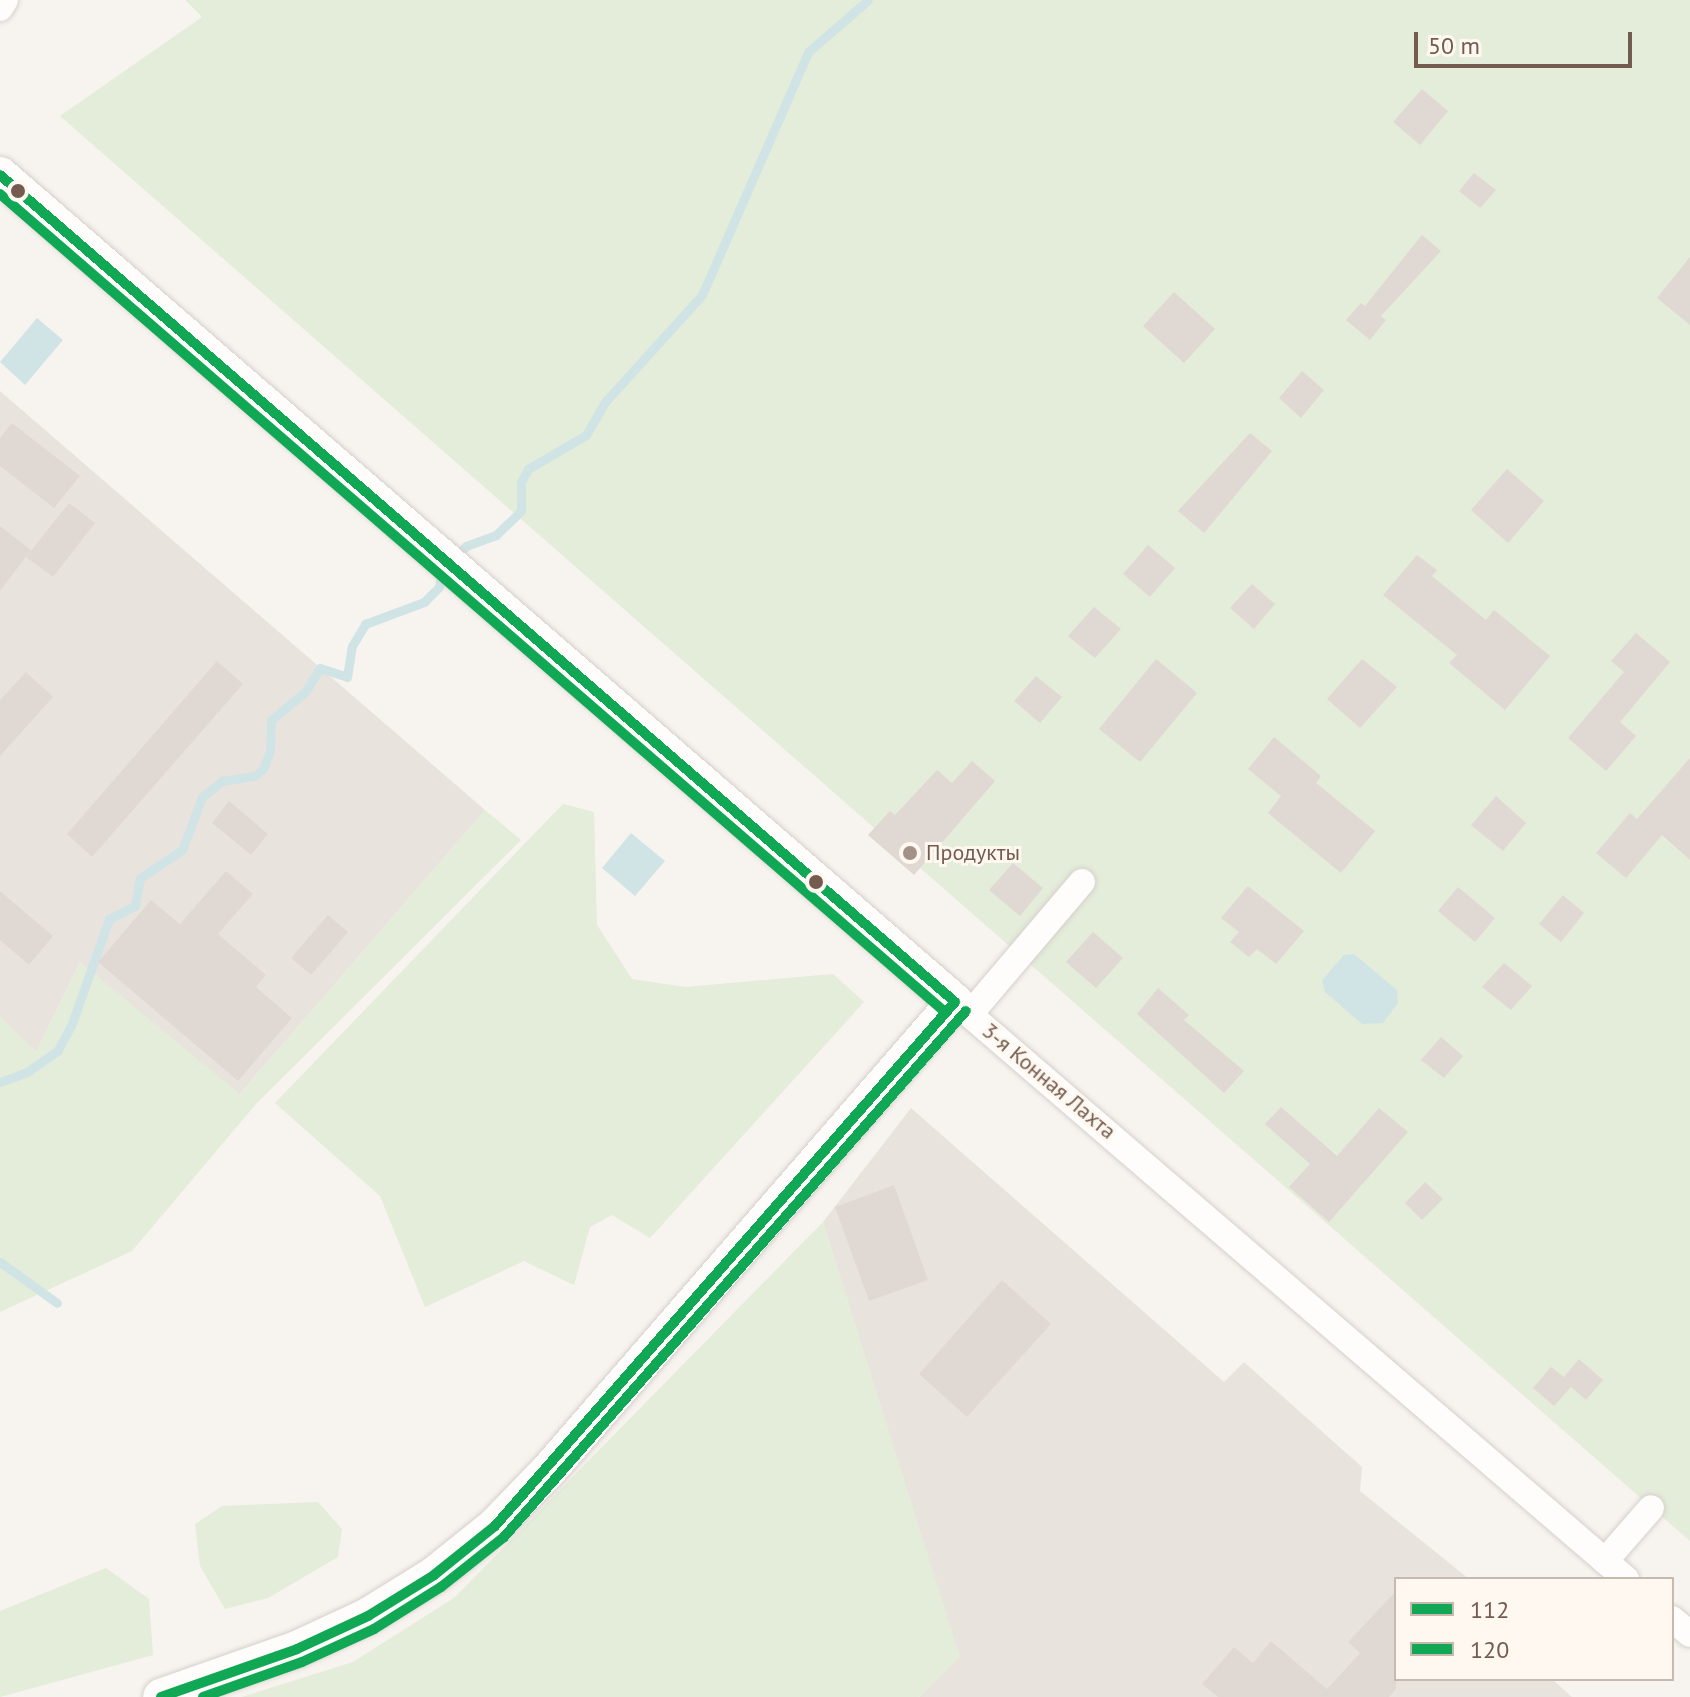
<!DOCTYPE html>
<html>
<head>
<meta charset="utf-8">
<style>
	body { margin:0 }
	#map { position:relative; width:1690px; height:1697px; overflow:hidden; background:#f7f3ee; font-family:"PT Sans",sans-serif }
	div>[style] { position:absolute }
	.industrial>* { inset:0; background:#e9e3de }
	.green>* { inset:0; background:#e4ecda }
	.water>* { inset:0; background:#d0e4e6 }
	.stream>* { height:9px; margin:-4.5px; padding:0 4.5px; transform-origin:4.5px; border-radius:4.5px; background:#d0e4e6 }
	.building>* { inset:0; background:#e0d9d3 }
	.roads { filter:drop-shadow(0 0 2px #d6d0cc) drop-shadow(0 0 2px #d6d0cc) }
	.street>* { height:26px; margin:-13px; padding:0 13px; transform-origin:13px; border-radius:13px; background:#fefdfc }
	.secondary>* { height:36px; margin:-18px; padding:0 18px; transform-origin:18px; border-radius:18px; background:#fefdfc }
	.bus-1>* { height:10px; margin:-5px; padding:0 5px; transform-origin:5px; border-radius:5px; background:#10a855 }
	.bus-2>* { height:10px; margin:-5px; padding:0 5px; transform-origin:5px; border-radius:5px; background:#10a855 }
	.dots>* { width:22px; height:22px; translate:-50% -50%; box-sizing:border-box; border:4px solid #fef8f0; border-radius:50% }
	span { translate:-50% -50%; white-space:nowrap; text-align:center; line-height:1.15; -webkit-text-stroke:6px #fef8f0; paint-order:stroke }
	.poi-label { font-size:22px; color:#735c4f }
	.left { translate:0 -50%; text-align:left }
	.street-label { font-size:22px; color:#735c4f }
	.legend { position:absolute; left:1394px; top:1577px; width:280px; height:104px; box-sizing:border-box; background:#fef8f0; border:2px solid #c6bab0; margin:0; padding:10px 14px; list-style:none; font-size:24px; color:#735c4f }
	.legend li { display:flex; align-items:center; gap:16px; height:40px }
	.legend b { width:40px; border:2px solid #c6bab0 }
	.scale { position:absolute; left:1414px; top:32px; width:218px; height:36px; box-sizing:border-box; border:4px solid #735c4f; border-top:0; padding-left:10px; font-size:24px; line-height:28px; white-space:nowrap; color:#735c4f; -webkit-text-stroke:6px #fef8f0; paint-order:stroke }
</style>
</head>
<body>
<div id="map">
	<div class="industrial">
		<i style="clip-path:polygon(0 391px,485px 810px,239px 1095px,80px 962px,36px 1052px,0 1017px)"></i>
		<i style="clip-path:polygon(911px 1108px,1224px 1382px,1244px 1362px,1362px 1467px,1360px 1491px,1469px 1579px,1396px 1579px,1396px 1679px,1552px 1679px,1572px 1697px,919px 1697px,959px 1657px,823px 1222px)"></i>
	</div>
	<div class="green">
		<i style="clip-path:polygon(185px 0,1690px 0,1690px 1541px,60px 116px,202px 17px)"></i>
		<i style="clip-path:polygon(563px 804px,594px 812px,597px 925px,632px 979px,685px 987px,833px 974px,864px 1002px,650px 1238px,612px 1215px,590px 1227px,574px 1285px,524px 1261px,425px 1307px,380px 1196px,275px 1103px)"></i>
		<i style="clip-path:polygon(485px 810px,521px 840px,256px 1104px,132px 1251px,0 1312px,0 1017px,36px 1052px,80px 962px,240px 1094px)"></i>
		<i style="clip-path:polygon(823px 1222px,960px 1657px,919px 1697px,242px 1697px,353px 1662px,454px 1598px)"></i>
		<i style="clip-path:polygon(318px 1502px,342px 1529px,338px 1557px,268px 1598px,225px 1609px,200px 1566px,195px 1524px,222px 1506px)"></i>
		<i style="clip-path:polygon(106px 1568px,149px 1599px,153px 1655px,0 1697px,0 1611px)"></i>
	</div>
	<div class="water">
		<i style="clip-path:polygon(37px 318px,63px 340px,25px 385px,0 362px)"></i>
		<i style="clip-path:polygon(631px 833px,665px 861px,635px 896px,602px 868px)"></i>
		<i style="clip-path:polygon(1354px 954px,1397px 990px,1398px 1003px,1383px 1023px,1362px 1024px,1325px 992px,1322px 980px,1344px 955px)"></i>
	</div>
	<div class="stream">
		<i style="left:455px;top:557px;width:16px;rotate:-45deg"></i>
		<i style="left:466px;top:546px;width:32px;rotate:-20deg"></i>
		<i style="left:496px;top:535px;width:35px;rotate:-44deg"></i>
		<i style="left:521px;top:511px;width:29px;rotate:-90deg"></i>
		<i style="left:521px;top:482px;width:15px;rotate:-62deg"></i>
		<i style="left:528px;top:469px;width:67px;rotate:-30.4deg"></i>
		<i style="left:586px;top:435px;width:38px;rotate:-60deg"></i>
		<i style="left:605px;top:402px;width:144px;rotate:-47.8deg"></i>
		<i style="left:702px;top:295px;width:265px;rotate:-66.4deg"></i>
		<i style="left:808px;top:52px;width:79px;rotate:-40.9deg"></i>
		<i style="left:0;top:1082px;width:29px;rotate:-20deg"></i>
		<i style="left:27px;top:1072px;width:38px;rotate:-35deg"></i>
		<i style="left:58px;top:1050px;width:27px;rotate:-62deg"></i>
		<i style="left:71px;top:1026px;width:114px;rotate:-70.4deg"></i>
		<i style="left:109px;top:919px;width:29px;rotate:-27deg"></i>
		<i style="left:135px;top:906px;width:28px;rotate:-80deg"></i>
		<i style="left:140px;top:878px;width:50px;rotate:-33.7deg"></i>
		<i style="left:182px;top:850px;width:57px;rotate:-69.3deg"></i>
		<i style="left:202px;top:797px;width:26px;rotate:-39deg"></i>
		<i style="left:222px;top:781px;width:32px;rotate:-9deg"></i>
		<i style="left:254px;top:776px;width:11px;rotate:-38deg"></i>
		<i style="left:263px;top:769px;width:19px;rotate:-69deg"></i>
		<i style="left:270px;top:751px;width:31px;rotate:-88deg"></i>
		<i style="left:271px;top:720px;width:44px;rotate:-39.5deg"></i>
		<i style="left:305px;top:692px;width:28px;rotate:-58deg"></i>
		<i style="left:320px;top:668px;width:28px;rotate:18deg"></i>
		<i style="left:347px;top:677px;width:31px;rotate:-81deg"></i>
		<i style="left:352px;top:646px;width:26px;rotate:-59deg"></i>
		<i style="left:365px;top:624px;width:63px;rotate:-20.4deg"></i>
		<i style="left:424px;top:602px;width:21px;rotate:-45deg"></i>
		<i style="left:439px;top:587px;width:17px;rotate:-80deg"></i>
		<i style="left:0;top:1262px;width:70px;rotate:35.7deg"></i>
	</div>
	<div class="building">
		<i style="clip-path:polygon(1422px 89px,1448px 111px,1420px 145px,1393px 122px)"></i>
		<i style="clip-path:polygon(1474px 173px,1496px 190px,1480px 208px,1459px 191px)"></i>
		<i style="clip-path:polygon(1422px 235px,1441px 251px,1381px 316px,1386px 320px,1370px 340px,1346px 320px,1361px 303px,1365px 306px)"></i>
		<i style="clip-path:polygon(1690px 257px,1690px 325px,1657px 298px)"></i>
		<i style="clip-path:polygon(1174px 292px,1215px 329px,1184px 363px,1143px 326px)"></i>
		<i style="clip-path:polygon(1302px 371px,1324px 390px,1301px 418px,1279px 398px)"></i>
		<i style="clip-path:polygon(12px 423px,80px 476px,54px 508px,0 466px,0 438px)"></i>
		<i style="clip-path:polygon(1250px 433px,1272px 451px,1204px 533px,1178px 511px)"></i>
		<i style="clip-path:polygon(1507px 469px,1544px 501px,1508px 543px,1471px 510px)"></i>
		<i style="clip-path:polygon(69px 503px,95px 523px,53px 577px,26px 557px)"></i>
		<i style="clip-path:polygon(0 526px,31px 550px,0 591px)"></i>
		<i style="clip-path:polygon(1148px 545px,1175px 568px,1150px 597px,1123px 574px)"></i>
		<i style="clip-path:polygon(1417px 555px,1437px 570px,1432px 576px,1486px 620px,1494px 610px,1550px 656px,1505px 710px,1449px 663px,1457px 655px,1383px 595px)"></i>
		<i style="clip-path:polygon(1252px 584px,1275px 604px,1254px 629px,1230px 608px)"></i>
		<i style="clip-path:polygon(1094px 607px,1121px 629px,1095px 658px,1068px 636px)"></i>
		<i style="clip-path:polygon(1636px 633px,1670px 662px,1620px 722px,1636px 736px,1606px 771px,1568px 738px,1624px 672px,1611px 661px)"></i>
		<i style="clip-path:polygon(1156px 659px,1197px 693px,1140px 762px,1099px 729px)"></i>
		<i style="clip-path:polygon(1362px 659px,1397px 687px,1360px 728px,1327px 699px)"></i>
		<i style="clip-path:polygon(217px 661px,243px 684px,92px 857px,67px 834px)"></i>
		<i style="clip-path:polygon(26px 672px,53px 697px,0 756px,0 700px)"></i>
		<i style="clip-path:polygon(1036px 676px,1062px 697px,1040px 723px,1014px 701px)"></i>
		<i style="clip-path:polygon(1274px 737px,1321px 776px,1316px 783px,1375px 831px,1341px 873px,1268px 813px,1281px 796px,1248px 769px)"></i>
		<i style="clip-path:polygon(1690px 758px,1690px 860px,1662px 835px,1626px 878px,1596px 853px,1630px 813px,1637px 819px)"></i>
		<i style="clip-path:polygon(972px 761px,995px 781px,914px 875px,868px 835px,890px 811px,895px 815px,937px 770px,952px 783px)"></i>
		<i style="clip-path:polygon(1496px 796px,1526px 823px,1503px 851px,1471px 825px)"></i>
		<i style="clip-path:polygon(229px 801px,268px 834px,251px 855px,212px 823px)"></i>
		<i style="clip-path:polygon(1013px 863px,1043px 888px,1020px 916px,989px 890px)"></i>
		<i style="clip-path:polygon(226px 871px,253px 894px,218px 934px,266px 975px,256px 987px,292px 1018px,238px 1081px,98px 962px,151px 900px,180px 924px)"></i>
		<i style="clip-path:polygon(1248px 886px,1304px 931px,1276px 964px,1257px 949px,1249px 957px,1230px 942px,1239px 932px,1221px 918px)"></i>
		<i style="clip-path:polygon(1458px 887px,1495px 918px,1475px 942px,1438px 911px)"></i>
		<i style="clip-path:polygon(0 891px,53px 936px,29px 965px,0 940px)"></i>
		<i style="clip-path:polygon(1563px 895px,1584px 913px,1561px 942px,1539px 924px)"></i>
		<i style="clip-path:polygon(328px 915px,348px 932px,311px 975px,291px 958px)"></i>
		<i style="clip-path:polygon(1093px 932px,1123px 958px,1096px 988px,1066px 962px)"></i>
		<i style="clip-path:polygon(1504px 963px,1532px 986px,1511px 1010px,1482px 987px)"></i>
		<i style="clip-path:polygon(1158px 988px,1189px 1015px,1184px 1020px,1244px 1071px,1224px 1093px,1137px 1014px)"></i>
		<i style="clip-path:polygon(1441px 1037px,1463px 1056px,1444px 1078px,1421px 1060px)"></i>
		<i style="clip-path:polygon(1281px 1107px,1337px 1156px,1379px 1108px,1408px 1132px,1329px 1222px,1289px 1187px,1310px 1164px,1265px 1124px)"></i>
		<i style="clip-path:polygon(1425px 1182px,1443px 1199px,1422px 1220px,1405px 1203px)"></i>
		<i style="clip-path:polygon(894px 1185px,928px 1280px,869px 1301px,835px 1207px)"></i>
		<i style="clip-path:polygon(1002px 1280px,1051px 1324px,967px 1417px,919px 1374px)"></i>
		<i style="clip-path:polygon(1579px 1359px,1603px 1380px,1586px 1400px,1571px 1387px,1554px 1406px,1533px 1388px,1551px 1367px,1564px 1377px)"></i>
		<i style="clip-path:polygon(1396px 1591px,1396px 1689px,1389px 1697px,1218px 1697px,1202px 1684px,1234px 1647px,1253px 1663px,1271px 1641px,1327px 1689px,1360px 1653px,1348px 1642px)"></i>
	</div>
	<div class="roads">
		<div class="street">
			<i style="left:0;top:8px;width:9px;rotate:-58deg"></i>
			<i style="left:955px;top:1002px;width:885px;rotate:40.69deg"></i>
			<i style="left:970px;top:1014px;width:173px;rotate:-49.7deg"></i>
			<i style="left:1605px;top:1561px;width:70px;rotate:-49deg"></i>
			<i style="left:1672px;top:1619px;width:23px;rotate:40deg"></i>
		</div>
		<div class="secondary">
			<i style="left:0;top:175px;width:1263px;rotate:40.89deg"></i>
			<i style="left:955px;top:1002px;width:620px;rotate:130.94deg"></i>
			<i style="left:549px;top:1470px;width:78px;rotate:134deg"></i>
			<i style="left:495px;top:1526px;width:78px;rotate:141.2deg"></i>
			<i style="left:434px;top:1575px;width:78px;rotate:148.2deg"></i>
			<i style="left:368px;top:1616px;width:78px;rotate:155.1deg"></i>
			<i style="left:297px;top:1649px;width:144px;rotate:160.6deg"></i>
		</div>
	</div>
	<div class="bus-1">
		<i style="left:0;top:175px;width:1263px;rotate:40.89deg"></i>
		<i style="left:161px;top:1697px;width:144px;rotate:-19.4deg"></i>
		<i style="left:297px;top:1649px;width:78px;rotate:-24.9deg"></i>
		<i style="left:368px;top:1616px;width:78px;rotate:-31.8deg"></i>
		<i style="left:434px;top:1575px;width:78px;rotate:-38.8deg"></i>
		<i style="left:495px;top:1526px;width:697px;rotate:-48.72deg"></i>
	</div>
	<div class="bus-2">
		<i style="left:0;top:194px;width:1251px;rotate:40.88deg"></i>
		<i style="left:203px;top:1697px;width:105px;rotate:-19.5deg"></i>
		<i style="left:302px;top:1662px;width:79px;rotate:-24.6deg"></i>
		<i style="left:374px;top:1629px;width:79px;rotate:-32.1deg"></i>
		<i style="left:441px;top:1587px;width:80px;rotate:-38.4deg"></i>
		<i style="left:504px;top:1537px;width:700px;rotate:-48.71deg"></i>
	</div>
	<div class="dots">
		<i style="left:18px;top:191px;background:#735c4f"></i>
		<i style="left:910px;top:853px;background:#a19187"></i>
		<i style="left:816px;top:882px;background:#735c4f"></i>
	</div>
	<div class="poi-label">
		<span class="left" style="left:926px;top:853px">Продукты</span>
	</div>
	<div class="street-label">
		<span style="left:1049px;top:1081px;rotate:40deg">3-я Конная Лахта</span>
	</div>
	<ul class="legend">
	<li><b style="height:10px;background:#10a855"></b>112</li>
	<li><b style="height:10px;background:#10a855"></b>120</li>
	</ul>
	<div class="scale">50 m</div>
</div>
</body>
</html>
